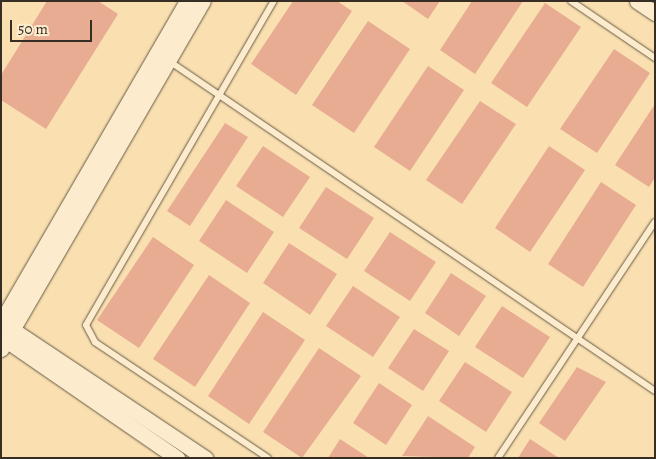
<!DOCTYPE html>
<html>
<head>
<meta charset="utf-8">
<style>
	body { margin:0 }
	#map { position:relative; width:656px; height:459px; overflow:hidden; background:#fae0b0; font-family:Alegreya,serif }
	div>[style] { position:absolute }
	.building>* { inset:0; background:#e8ac93 }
	.roads { filter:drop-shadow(0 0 1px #675a47) drop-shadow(0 0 1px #675a47) }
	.service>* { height:6px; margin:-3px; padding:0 3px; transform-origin:3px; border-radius:3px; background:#fcebcc }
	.tertiary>* { height:15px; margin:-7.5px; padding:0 7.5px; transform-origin:7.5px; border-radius:7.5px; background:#fcebcc }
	span { translate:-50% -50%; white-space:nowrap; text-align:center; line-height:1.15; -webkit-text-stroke:4.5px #fcebcc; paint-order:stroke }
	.frame { position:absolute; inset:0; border:2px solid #362e24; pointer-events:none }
	.scale { position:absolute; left:10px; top:20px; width:82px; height:22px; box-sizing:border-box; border:2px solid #362e24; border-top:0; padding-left:6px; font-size:15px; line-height:18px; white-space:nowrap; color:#362e24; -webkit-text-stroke:4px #fcebcc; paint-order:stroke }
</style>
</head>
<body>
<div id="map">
	<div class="building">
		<i style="clip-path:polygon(47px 1px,98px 1px,118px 14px,46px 129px,1px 100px,1px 75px)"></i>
		<i style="clip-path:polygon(293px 1px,337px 1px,352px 11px,296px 95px,251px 64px)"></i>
		<i style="clip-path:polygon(402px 1px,440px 1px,428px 19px)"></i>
		<i style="clip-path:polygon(472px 1px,523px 1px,475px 74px,440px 50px)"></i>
		<i style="clip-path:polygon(545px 3px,581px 27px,527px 107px,491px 83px)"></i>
		<i style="clip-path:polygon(368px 21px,410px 49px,354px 133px,312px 105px)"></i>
		<i style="clip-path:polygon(614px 49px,650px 73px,597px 153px,560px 129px)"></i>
		<i style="clip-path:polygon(428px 66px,464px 90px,410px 171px,374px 147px)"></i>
		<i style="clip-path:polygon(480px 101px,516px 124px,462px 204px,426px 180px)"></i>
		<i style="clip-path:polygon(655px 104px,655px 178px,649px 187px,615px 165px)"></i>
		<i style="clip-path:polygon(225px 123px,248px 137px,190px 226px,167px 211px)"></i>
		<i style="clip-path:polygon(263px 146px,310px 177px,283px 217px,236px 186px)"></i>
		<i style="clip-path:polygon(549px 146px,585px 170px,530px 252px,495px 228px)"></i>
		<i style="clip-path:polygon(601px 182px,636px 205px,583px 287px,548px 264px)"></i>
		<i style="clip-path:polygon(326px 187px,374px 218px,347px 259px,299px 228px)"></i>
		<i style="clip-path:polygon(226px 200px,274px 232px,247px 273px,199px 241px)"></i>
		<i style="clip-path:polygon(390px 232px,436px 262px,410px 301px,364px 271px)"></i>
		<i style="clip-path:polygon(153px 237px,194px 265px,139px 348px,97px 320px)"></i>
		<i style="clip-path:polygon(289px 243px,337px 274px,310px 315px,263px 283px)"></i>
		<i style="clip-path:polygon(451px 273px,486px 296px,459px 336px,425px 313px)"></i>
		<i style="clip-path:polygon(209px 275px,250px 303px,195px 387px,153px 359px)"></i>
		<i style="clip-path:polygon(353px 286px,400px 317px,373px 357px,326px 326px)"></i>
		<i style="clip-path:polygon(502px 306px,550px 337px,523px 378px,475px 347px)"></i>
		<i style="clip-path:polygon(263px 312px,305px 340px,249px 424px,208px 396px)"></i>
		<i style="clip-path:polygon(414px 329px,449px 351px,423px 391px,388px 368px)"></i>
		<i style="clip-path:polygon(319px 348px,361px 376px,302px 458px,263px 432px)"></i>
		<i style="clip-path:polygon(465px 362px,512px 392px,486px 432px,439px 401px)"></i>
		<i style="clip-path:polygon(577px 367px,606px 382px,565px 441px,539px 423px)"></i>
		<i style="clip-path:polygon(379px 383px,412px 405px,386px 445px,353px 423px)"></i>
		<i style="clip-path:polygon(428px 416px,475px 447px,468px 458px,402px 456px)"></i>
		<i style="clip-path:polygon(340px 439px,369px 458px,328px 458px)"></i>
		<i style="clip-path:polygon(530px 439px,559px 458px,518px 458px)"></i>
	</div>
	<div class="roads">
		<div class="service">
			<i style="left:571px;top:1px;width:102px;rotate:34.2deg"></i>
			<i style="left:169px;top:61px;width:587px;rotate:34.18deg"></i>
			<i style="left:268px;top:458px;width:208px;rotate:-146.2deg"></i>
			<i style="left:95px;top:342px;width:19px;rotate:-118deg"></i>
			<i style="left:86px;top:325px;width:375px;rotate:-59.9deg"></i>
			<i style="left:498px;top:458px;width:283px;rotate:-56.4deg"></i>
		</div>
		<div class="tertiary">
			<i style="left:637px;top:1px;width:22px;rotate:34deg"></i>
			<i style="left:1px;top:322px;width:371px;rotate:-59.9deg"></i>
			<i style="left:4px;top:324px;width:242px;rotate:33.7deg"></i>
			<i style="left:4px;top:331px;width:9px;rotate:77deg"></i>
			<i style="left:6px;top:340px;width:208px;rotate:34.6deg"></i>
			<i style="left:1px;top:349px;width:402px;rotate:-59.9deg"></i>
		</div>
	</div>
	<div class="frame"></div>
	<div class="scale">50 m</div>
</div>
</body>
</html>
